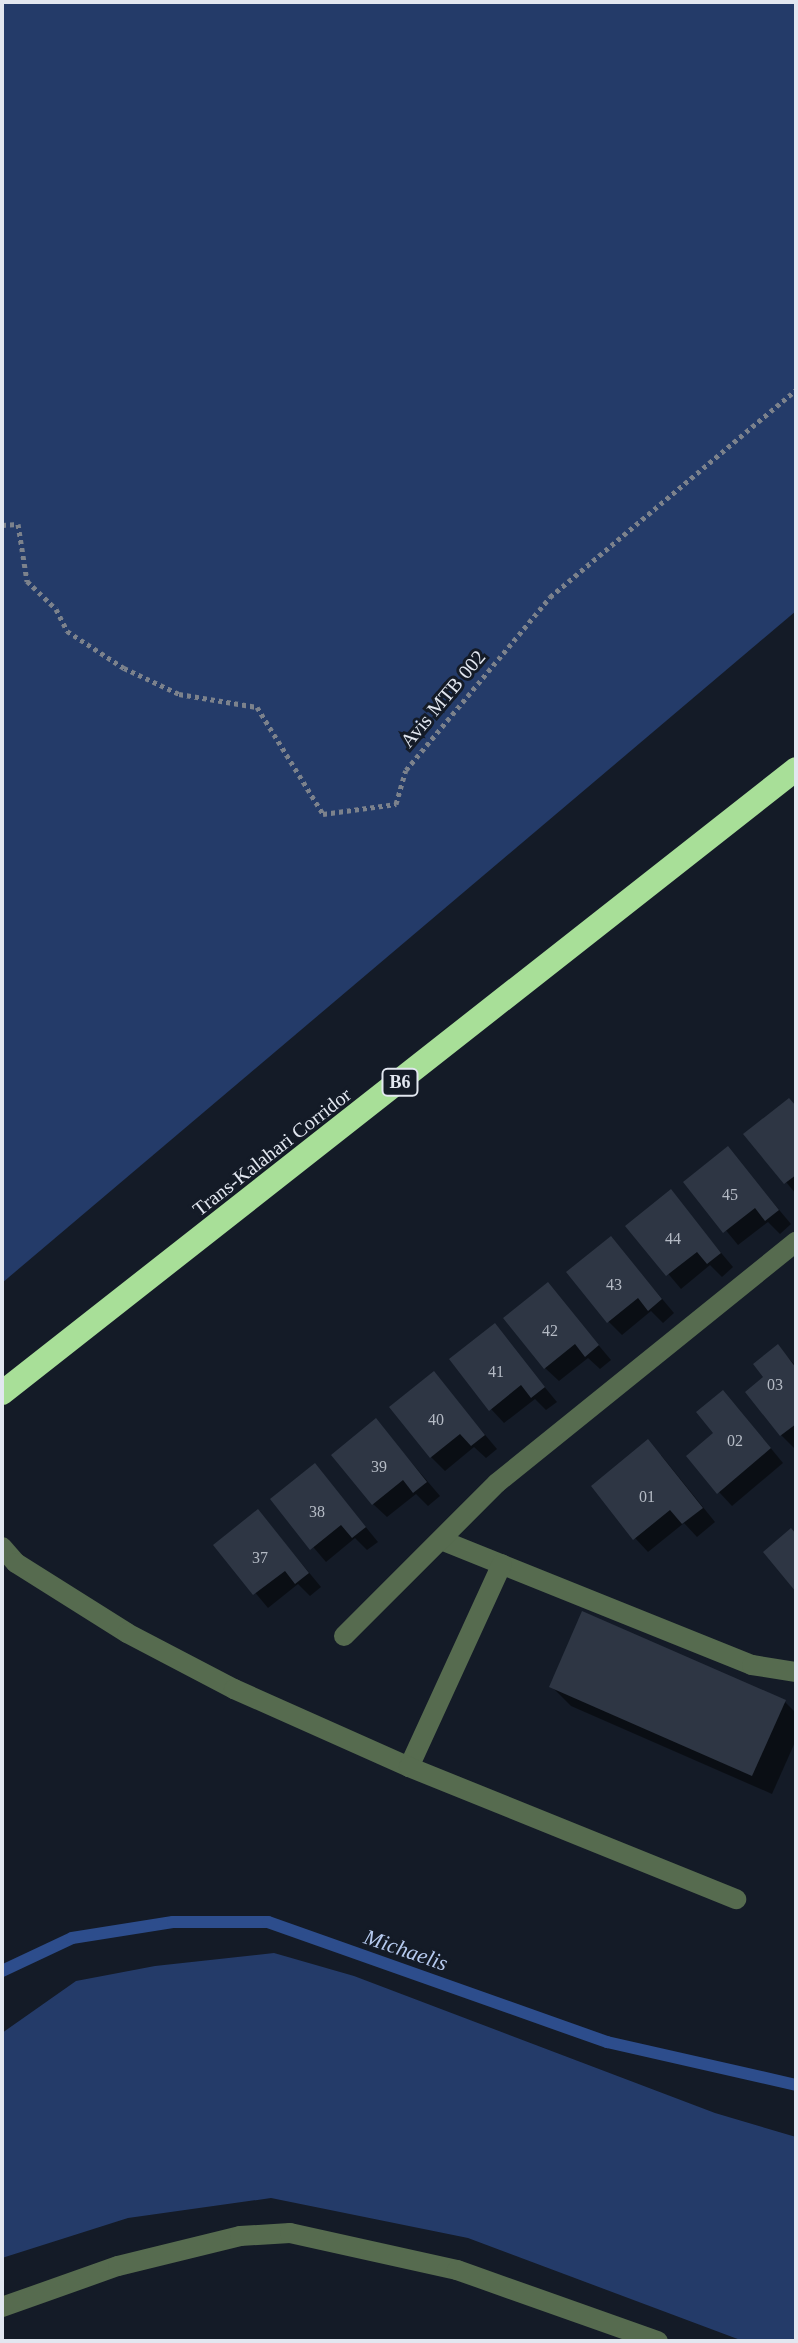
<!DOCTYPE html>
<html>
<head>
<meta charset="utf-8">
<style>
	body { margin:0 }
	#map { position:relative; width:798px; height:2343px; overflow:hidden; background:#141b27; font-family:Georgia,serif }
	div>[style] { position:absolute }
	.green>* { inset:0; background:#243b69 }
	.shadow>* { inset:0; background:#0007 }
	.stream>* { height:12px; margin:-6px; padding:0 6px; transform-origin:6px; border-radius:6px; background:#2d4d8c }
	.building>* { inset:0; background:#2e3644 }
	.path>* { height:5px; margin-top:-2.5px; transform-origin:0; background:repeating-linear-gradient(90deg,#7c828c 0 4px,transparent 0 8px) }
	.lane>* { height:20px; margin:-10px; padding:0 10px; transform-origin:10px; border-radius:10px; background:#566b4f }
	.street>* { height:20px; margin:-10px; padding:0 10px; transform-origin:10px; border-radius:10px; background:#566b4f }
	.highway>* { height:24px; margin:-12px; padding:0 12px; transform-origin:12px; border-radius:12px; background:#a8df98 }
	span { translate:-50% -50%; white-space:nowrap; text-align:center; line-height:1.15; -webkit-text-stroke:6px #141b27; paint-order:stroke }
	.number-label { font-size:16px; color:#b5bbc5 }
	.number-label span { -webkit-text-stroke-width:0 }
	.shield-label span { padding:2px 6px; background:#141b27; border:2px solid; border-radius:6px; -webkit-text-stroke-width:0 }
	.shield-label { font-size:18px; color:#e2e7f0; font-weight:700 }
	.street-label { font-size:20px; color:#e2e7f0 }
	.water-label { font-size:22px; color:#b6caef; font-style:italic }
	.frame { position:absolute; inset:0; border:4px solid #e2e7f0; pointer-events:none }
</style>
</head>
<body>
<div id="map">
	<div class="green">
		<i style="clip-path:polygon(2px 2px,796px 2px,796px 611px,2px 1283px)"></i>
		<i style="clip-path:polygon(274px 1953px,354px 1976px,715px 2113px,796px 2137px,796px 2341px,743px 2341px,468px 2238px,271px 2198px,128px 2218px,2px 2258px,2px 2033px,76px 1981px,155px 1966px)"></i>
	</div>
	<div class="shadow">
		<i style="clip-path:polygon(796px 1108px,796px 1194px,746px 1134px)"></i>
		<i style="clip-path:polygon(728px 1149px,791px 1224px,780px 1234px,768px 1222px,738px 1245px,686px 1182px)"></i>
		<i style="clip-path:polygon(670px 1192px,733px 1267px,722px 1277px,710px 1265px,681px 1289px,628px 1226px)"></i>
		<i style="clip-path:polygon(611px 1238px,674px 1313px,663px 1323px,651px 1311px,622px 1335px,608px 1321px)"></i>
		<i style="clip-path:polygon(548px 1285px,611px 1360px,600px 1369px,588px 1358px,559px 1381px,545px 1368px)"></i>
		<i style="clip-path:polygon(494px 1326px,557px 1402px,546px 1410px,535px 1399px,504px 1423px,491px 1409px)"></i>
		<i style="clip-path:polygon(778px 1347px,796px 1366px,795px 1449px,781px 1435px,766px 1377px)"></i>
		<i style="clip-path:polygon(434px 1374px,497px 1449px,486px 1458px,474px 1447px,445px 1471px,431px 1457px)"></i>
		<i style="clip-path:polygon(736px 1406px,783px 1463px,732px 1506px,719px 1492px,716px 1433px)"></i>
		<i style="clip-path:polygon(376px 1421px,440px 1496px,428px 1506px,416px 1494px,387px 1517px,373px 1504px)"></i>
		<i style="clip-path:polygon(661px 1455px,715px 1522px,697px 1537px,684px 1523px,648px 1552px,635px 1538px)"></i>
		<i style="clip-path:polygon(315px 1465px,378px 1542px,367px 1550px,355px 1538px,326px 1562px,273px 1500px)"></i>
		<i style="clip-path:polygon(258px 1511px,321px 1587px,310px 1596px,298px 1584px,268px 1608px,215px 1545px)"></i>
		<i style="clip-path:polygon(551px 1686px,785px 1702px,796px 1713px,796px 1740px,772px 1794px,571px 1706px)"></i>
	</div>
	<div class="stream">
		<i style="left:2px;top:1971px;width:77px;rotate:-25.2deg"></i>
		<i style="left:72px;top:1938px;width:102px;rotate:-9deg"></i>
		<i style="left:173px;top:1922px;width:95px"></i>
		<i style="left:268px;top:1922px;width:360px;rotate:19.5deg"></i>
		<i style="left:607px;top:2042px;width:194px;rotate:12.8deg"></i>
	</div>
	<div class="building">
		<i style="clip-path:polygon(789px 1098px,796px 1106px,796px 1175px,784px 1184px,743px 1134px)"></i>
		<i style="clip-path:polygon(728px 1146px,779px 1210px,765px 1221px,755px 1208px,723px 1233px,683px 1182px)"></i>
		<i style="clip-path:polygon(671px 1189px,721px 1253px,707px 1264px,697px 1252px,666px 1276px,625px 1226px)"></i>
		<i style="clip-path:polygon(611px 1236px,662px 1299px,648px 1311px,638px 1298px,607px 1323px,566px 1272px)"></i>
		<i style="clip-path:polygon(548px 1282px,599px 1345px,585px 1357px,575px 1344px,544px 1369px,503px 1318px)"></i>
		<i style="clip-path:polygon(495px 1323px,545px 1387px,531px 1398px,521px 1385px,489px 1411px,449px 1359px)"></i>
		<i style="clip-path:polygon(778px 1344px,796px 1368px,796px 1424px,780px 1436px,745px 1392px,763px 1377px,753px 1364px)"></i>
		<i style="clip-path:polygon(434px 1371px,485px 1435px,471px 1446px,460px 1434px,430px 1458px,389px 1407px)"></i>
		<i style="clip-path:polygon(723px 1390px,771px 1448px,717px 1494px,686px 1456px,713px 1433px,696px 1412px)"></i>
		<i style="clip-path:polygon(376px 1418px,427px 1482px,413px 1493px,403px 1480px,372px 1505px,331px 1455px)"></i>
		<i style="clip-path:polygon(648px 1439px,703px 1508px,682px 1524px,670px 1510px,633px 1540px,591px 1486px)"></i>
		<i style="clip-path:polygon(315px 1463px,366px 1527px,352px 1538px,341px 1525px,310px 1550px,270px 1499px)"></i>
		<i style="clip-path:polygon(258px 1509px,309px 1573px,295px 1584px,285px 1571px,253px 1595px,213px 1545px)"></i>
		<i style="clip-path:polygon(791px 1528px,796px 1534px,796px 1592px,763px 1552px)"></i>
		<i style="clip-path:polygon(582px 1611px,786px 1700px,752px 1776px,549px 1687px)"></i>
	</div>
	<div class="path">
		<i style="left:2px;top:525px;width:16px;rotate:-4deg"></i>
		<i style="left:18px;top:524px;width:58px;rotate:81deg"></i>
		<i style="left:27px;top:581px;width:40px;rotate:44deg"></i>
		<i style="left:56px;top:609px;width:25px;rotate:63deg"></i>
		<i style="left:67px;top:631px;width:68px;rotate:33deg"></i>
		<i style="left:124px;top:668px;width:61px;rotate:25.3deg"></i>
		<i style="left:179px;top:694px;width:79px;rotate:9.5deg"></i>
		<i style="left:257px;top:707px;width:126px;rotate:58.3deg"></i>
		<i style="left:323px;top:814px;width:74px;rotate:-7.8deg"></i>
		<i style="left:396px;top:804px;width:35px;rotate:-74deg"></i>
		<i style="left:406px;top:770px;width:225px;rotate:-50.2deg"></i>
		<i style="left:550px;top:597px;width:322px;rotate:-40.1deg"></i>
	</div>
	<div class="lane">
		<i style="left:441px;top:1540px;width:335px;rotate:21.9deg"></i>
		<i style="left:752px;top:1665px;width:45px;rotate:9deg"></i>
		<i style="left:344px;top:1636px;width:216px;rotate:-45deg"></i>
		<i style="left:497px;top:1483px;width:384px;rotate:-38.9deg"></i>
		<i style="left:409px;top:1767px;width:223px;rotate:-65.4deg"></i>
		<i style="left:2px;top:2307px;width:123px;rotate:-19.5deg"></i>
		<i style="left:118px;top:2266px;width:126px;rotate:-13.8deg"></i>
		<i style="left:240px;top:2236px;width:50px;rotate:-3.4deg"></i>
		<i style="left:290px;top:2233px;width:171px;rotate:12.5deg"></i>
		<i style="left:457px;top:2270px;width:213px;rotate:19.5deg"></i>
	</div>
	<div class="street">
		<i style="left:2px;top:1547px;width:21px;rotate:49deg"></i>
		<i style="left:16px;top:1563px;width:131px;rotate:32.2deg"></i>
		<i style="left:127px;top:1633px;width:121px;rotate:27.6deg"></i>
		<i style="left:234px;top:1689px;width:192px;rotate:24deg"></i>
		<i style="left:409px;top:1767px;width:353px;rotate:22deg"></i>
	</div>
	<div class="highway">
		<i style="left:2px;top:1393px;width:1010px;rotate:-38.16deg"></i>
	</div>
	<div class="number-label">
		<span style="left:730px;top:1195px">45</span>
		<span style="left:673px;top:1239px">44</span>
		<span style="left:614px;top:1285px">43</span>
		<span style="left:550px;top:1331px">42</span>
		<span style="left:496px;top:1372px">41</span>
		<span style="left:775px;top:1385px">03</span>
		<span style="left:436px;top:1420px">40</span>
		<span style="left:735px;top:1441px">02</span>
		<span style="left:379px;top:1467px">39</span>
		<span style="left:647px;top:1497px">01</span>
		<span style="left:317px;top:1512px">38</span>
		<span style="left:260px;top:1558px">37</span>
	</div>
	<div class="shield-label">
		<span style="left:400px;top:1082px">B6</span>
	</div>
	<div class="street-label">
		<span style="left:443px;top:699px;rotate:-50deg">Avis MTB 002</span>
		<span style="left:272px;top:1152px;rotate:-38deg">Trans-Kalahari Corridor</span>
	</div>
	<div class="water-label">
		<span style="left:406px;top:1950px;rotate:19deg">Michaelis</span>
	</div>
	<div class="frame"></div>
</div>
</body>
</html>
